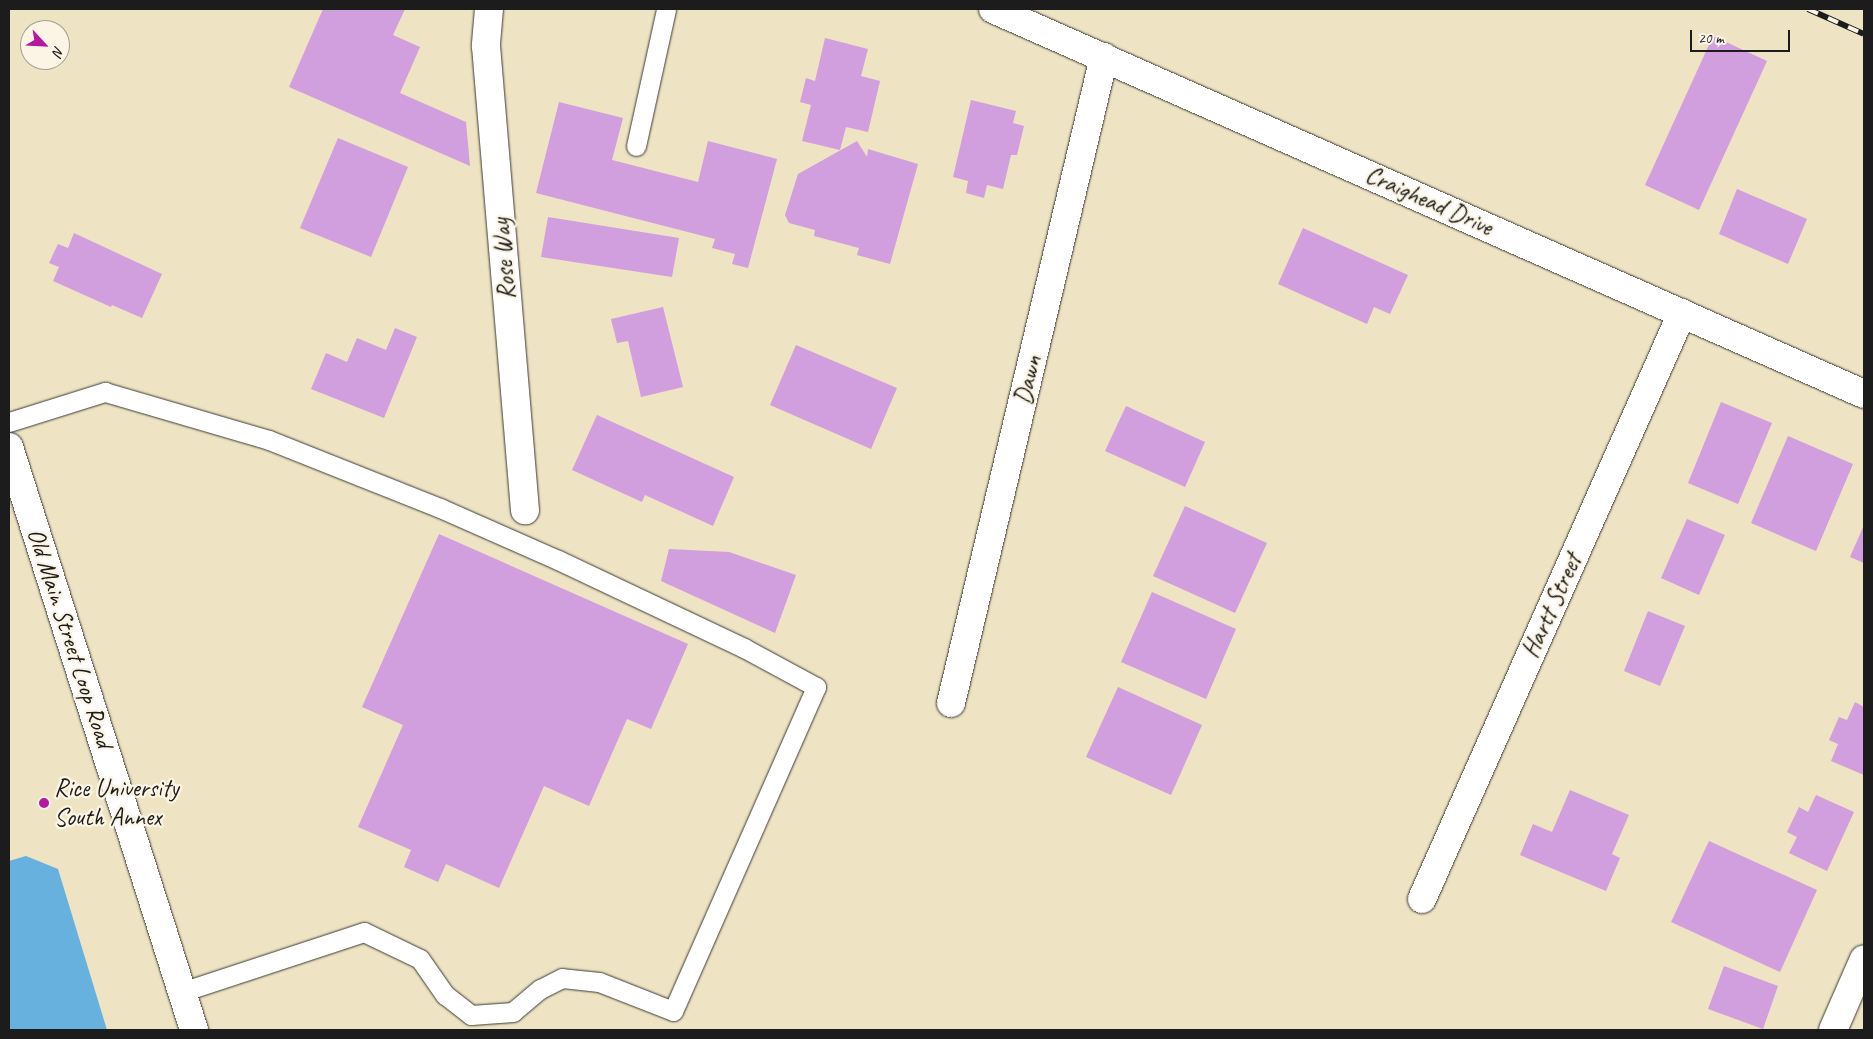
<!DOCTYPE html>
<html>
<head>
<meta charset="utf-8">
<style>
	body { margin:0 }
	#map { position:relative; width:1873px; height:1039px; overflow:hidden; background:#eee3c3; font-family:Caveat,sans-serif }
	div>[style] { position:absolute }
	.water>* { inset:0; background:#67b1df }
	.building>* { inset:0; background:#d19ede }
	.roads { filter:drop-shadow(0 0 1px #3c3a35) drop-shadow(0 0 1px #3c3a35) }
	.lane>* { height:19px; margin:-9.5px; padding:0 9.5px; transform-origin:9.5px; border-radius:9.5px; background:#fff }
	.street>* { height:28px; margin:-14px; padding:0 14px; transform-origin:14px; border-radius:14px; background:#fff }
	.rail>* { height:5.5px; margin-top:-2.75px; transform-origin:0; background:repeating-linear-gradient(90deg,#fcf5e5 0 11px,#1c1c1c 0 22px); box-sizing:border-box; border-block:1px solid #1c1c1c }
	.dots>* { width:14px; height:14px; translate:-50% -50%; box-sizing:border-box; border:2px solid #fcf5e5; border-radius:50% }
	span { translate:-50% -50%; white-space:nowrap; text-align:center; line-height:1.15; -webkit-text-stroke:4.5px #fcf5e5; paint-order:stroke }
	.street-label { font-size:25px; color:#1c1c1c }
	.poi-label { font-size:25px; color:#1c1c1c }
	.left { translate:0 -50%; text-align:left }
	.frame { position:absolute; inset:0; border:10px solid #1c1c1c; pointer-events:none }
	.north { position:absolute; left:20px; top:20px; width:50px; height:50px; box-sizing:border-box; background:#fcf5e5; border:1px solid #a29e95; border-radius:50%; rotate:115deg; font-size:14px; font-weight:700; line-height:20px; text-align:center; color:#1c1c1c }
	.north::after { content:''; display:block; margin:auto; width:18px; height:22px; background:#b5179e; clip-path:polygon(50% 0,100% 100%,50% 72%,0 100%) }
	.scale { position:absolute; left:1690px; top:30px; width:100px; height:22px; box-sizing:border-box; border:2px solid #1c1c1c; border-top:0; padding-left:6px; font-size:15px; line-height:18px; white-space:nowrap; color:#1c1c1c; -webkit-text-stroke:4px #fcf5e5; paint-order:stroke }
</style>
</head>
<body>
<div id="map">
	<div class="water">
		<i style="clip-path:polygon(26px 856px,58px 869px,107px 1030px,9px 1030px,9px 861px)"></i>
	</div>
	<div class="building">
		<i style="clip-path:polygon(323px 9px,405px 9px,393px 35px,420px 47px,400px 93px,466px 122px,470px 166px,289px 87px)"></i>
		<i style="clip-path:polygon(1713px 36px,1767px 61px,1699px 210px,1645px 185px)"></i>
		<i style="clip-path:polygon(825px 38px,868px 49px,861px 76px,880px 81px,868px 132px,846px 127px,840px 150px,802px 141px,811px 105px,800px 102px,806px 78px,815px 81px)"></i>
		<i style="clip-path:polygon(971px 100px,1016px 111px,1013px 123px,1024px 126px,1017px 155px,1011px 155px,1003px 189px,987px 185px,984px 198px,966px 193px,968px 181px,953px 177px)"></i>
		<i style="clip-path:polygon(559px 102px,623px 118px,612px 160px,698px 182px,708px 141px,777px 159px,748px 268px,732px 264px,735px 254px,712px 248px,715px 239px,536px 193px)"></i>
		<i style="clip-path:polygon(338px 138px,408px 167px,371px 257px,300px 228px)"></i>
		<i style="clip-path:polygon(857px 141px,867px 157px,868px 149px,918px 164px,890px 264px,857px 255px,859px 248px,814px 236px,815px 230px,789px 223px,785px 215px,798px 174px)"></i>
		<i style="clip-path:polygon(1737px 189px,1807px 219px,1788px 264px,1719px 234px)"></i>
		<i style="clip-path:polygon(548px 217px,679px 238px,672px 277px,541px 257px)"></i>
		<i style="clip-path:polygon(1303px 228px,1408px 275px,1390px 314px,1374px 307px,1367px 324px,1278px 284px)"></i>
		<i style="clip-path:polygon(74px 233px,162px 274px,142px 318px,112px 305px,111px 307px,53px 281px,59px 267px,49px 263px,58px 244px,68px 248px)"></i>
		<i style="clip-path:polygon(663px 307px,683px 387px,641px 397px,628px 341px,617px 343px,611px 319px)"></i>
		<i style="clip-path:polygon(395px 328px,417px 337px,384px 418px,311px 389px,326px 353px,347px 362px,357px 338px,386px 350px)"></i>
		<i style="clip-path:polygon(796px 345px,897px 388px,871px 449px,770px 405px)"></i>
		<i style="clip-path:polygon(1721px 402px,1772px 423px,1738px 504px,1688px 483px)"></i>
		<i style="clip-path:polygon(1126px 406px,1205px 442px,1185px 487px,1105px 451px)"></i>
		<i style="clip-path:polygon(597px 415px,734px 477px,713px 526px,645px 495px,642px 502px,572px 470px)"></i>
		<i style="clip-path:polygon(1788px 436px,1853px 464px,1816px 551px,1751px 523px)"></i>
		<i style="clip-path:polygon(1185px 506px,1267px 543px,1235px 613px,1153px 576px)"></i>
		<i style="clip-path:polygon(1687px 519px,1725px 535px,1699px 595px,1661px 578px)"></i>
		<i style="clip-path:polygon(1864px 525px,1864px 563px,1850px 557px)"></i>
		<i style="clip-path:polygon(439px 534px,688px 644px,651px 729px,627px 719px,589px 806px,544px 786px,499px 888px,446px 864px,438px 882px,404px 867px,411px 850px,358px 827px,403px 725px,362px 707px)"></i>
		<i style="clip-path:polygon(669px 549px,729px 552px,796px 575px,775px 633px,661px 581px)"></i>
		<i style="clip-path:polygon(1152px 592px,1236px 629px,1206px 699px,1121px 662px)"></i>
		<i style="clip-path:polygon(1648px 611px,1685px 626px,1660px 686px,1624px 671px)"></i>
		<i style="clip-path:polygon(1118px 687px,1202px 725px,1171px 795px,1086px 757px)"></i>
		<i style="clip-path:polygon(1855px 702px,1864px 707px,1864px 775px,1831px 761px,1838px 744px,1829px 740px,1839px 717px,1847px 720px)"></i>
		<i style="clip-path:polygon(1570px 790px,1629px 815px,1612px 854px,1620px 858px,1606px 891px,1520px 855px,1533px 824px,1552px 832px)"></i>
		<i style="clip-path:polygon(1816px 795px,1854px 812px,1827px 871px,1789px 853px,1797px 837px,1787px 832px,1799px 807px,1808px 812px)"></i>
		<i style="clip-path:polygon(1709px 841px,1817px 890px,1780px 972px,1671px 922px)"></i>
		<i style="clip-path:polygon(1724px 966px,1778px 986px,1763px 1029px,1708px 1009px)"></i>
	</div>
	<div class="roads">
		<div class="lane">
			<i style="left:636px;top:146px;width:140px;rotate:-77.6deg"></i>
			<i style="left:9px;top:422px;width:101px;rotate:-17.4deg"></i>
			<i style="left:105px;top:392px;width:171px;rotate:16.3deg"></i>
			<i style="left:269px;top:440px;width:184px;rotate:21.7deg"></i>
			<i style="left:440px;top:508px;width:129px;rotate:23.8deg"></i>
			<i style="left:558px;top:560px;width:206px;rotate:25.3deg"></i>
			<i style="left:744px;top:648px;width:82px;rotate:28.4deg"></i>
			<i style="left:816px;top:687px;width:354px;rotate:113.8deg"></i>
			<i style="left:673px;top:1011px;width:79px;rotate:-158.6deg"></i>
			<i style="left:599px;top:982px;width:37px;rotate:-174deg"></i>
			<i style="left:562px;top:978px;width:25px;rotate:153deg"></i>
			<i style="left:540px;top:989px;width:35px;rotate:140deg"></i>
			<i style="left:513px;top:1012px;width:42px;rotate:175.9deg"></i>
			<i style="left:471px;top:1015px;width:33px;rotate:-142deg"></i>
			<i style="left:445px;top:995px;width:44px;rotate:-124.8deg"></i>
			<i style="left:420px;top:959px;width:62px;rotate:-154.3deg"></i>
			<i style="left:364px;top:932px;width:192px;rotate:161.8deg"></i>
		</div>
		<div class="street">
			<i style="left:489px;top:9px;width:37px;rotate:95deg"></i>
			<i style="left:486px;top:46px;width:466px;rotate:85.2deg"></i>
			<i style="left:993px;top:9px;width:952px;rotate:23.85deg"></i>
			<i style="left:9px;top:447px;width:612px;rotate:72.39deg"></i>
			<i style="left:951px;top:703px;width:664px;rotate:-76.68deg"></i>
			<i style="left:1422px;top:899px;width:641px;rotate:-66.07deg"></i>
			<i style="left:1833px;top:1030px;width:77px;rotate:-66.4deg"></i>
		</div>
	</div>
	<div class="rail">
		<i style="left:1808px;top:9px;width:61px;rotate:24.1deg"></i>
	</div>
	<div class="dots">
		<i style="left:44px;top:803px;background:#b5179e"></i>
	</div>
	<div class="street-label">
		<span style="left:1429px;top:201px;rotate:24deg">Craighead Drive</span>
		<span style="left:504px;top:259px;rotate:-95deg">Rose Way</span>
		<span style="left:1028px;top:380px;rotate:-77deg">Dawn</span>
		<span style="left:1552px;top:606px;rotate:-66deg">Hartt Street</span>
		<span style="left:70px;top:638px;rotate:72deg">Old Main Street Loop Road</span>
	</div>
	<div class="poi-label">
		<span class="left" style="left:54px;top:803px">Rice University<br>South Annex</span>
	</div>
	<div class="frame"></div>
	<div class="north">N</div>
	<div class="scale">20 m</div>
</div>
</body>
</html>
